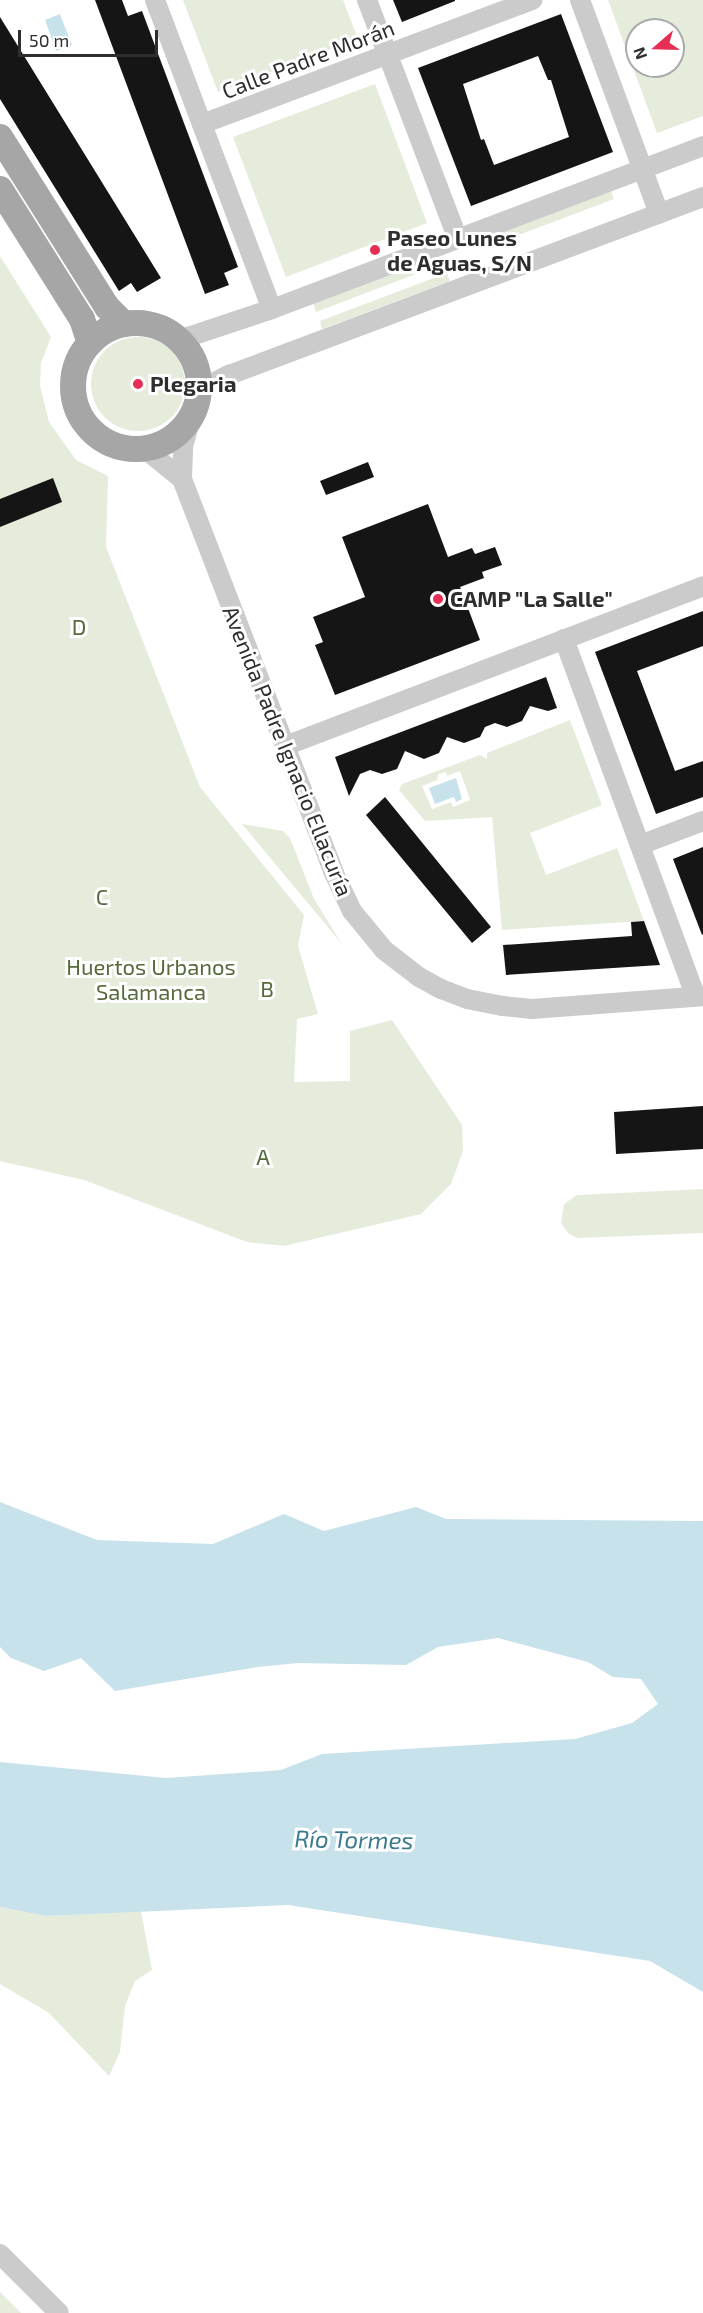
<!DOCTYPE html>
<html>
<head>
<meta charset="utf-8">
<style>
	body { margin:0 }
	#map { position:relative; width:703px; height:2313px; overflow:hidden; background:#fff; font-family:"Exo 2",sans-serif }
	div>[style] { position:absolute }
	.green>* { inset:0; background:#e6ecdc }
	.round { border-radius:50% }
	.water>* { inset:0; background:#c8e2ec }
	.building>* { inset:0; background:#151515 }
	.minor>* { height:20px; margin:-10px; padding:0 10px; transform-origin:10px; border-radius:10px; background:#cbcbcb }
	.major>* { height:26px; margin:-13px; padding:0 13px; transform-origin:13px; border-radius:13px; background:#a6a6a6 }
	.major>.ring { margin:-13px; padding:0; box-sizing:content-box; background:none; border:26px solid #a6a6a6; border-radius:50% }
	.dots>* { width:16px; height:16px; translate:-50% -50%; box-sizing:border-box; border:3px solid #fff; border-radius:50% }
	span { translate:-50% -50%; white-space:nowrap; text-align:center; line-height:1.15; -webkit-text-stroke:6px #fff; paint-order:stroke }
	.street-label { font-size:22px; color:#2e2e2e }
	.poi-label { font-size:22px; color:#2e2e2e; font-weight:700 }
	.left { translate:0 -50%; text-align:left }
	.park-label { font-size:22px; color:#576a3b }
	.water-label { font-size:24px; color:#3c7b90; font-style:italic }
	.north { position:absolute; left:625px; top:18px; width:60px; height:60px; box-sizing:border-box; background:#fff; border:2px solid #ababab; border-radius:50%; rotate:250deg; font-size:16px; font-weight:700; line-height:24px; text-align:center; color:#2e2e2e }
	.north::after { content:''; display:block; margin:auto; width:21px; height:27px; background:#e62f55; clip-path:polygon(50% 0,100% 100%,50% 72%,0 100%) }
	.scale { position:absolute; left:18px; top:30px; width:140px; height:27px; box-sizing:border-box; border:3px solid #2e2e2e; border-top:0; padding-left:8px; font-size:18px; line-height:21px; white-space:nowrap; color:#2e2e2e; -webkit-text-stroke:4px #fff; paint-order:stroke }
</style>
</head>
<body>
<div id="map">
	<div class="green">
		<i style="clip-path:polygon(183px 0,343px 0,358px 39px,218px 92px)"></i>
		<i style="clip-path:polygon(evenodd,608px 0,703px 0,703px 116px,657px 133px,608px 0,637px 30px,673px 30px,673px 66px,637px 66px,637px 30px)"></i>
		<i style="clip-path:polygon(375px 84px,427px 223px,286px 277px,233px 137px)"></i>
		<i style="clip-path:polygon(611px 191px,614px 199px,500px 242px,496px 234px)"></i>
		<i style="clip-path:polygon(0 256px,51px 337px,41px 363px,40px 386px,49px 422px,76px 460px,108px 476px,106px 547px,200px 787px,304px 915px,298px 946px,318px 1014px,297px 1019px,294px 1082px,350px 1081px,350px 1031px,392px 1020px,462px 1125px,463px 1151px,451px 1184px,421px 1214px,284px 1246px,247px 1242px,84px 1180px,0 1161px)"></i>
		<i style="clip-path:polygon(425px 261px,429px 269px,316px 312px,313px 303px)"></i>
		<i style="clip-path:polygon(447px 273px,450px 281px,322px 329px,320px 321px)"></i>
		<i class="round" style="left:91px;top:337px;width:94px;height:94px"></i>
		<i style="clip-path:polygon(evenodd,570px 720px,602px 805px,530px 833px,546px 875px,617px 848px,644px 921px,502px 930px,492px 817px,425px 821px,399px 790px,402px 784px,480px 755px,487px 759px,487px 753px,570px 720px,460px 771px,470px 800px,453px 807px,451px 802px,432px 809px,422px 786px,437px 780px,439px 774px,446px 772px,447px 776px,460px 771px)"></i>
		<i style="clip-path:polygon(242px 824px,283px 831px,290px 838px,314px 899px,342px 944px)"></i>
		<i style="clip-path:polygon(703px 1189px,703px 1233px,578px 1238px,569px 1234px,561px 1223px,564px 1204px,577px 1195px)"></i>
		<i style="clip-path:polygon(0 1907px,46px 1916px,141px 1911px,152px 1970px,135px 1981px,125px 2006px,120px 2052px,109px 2076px,49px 2013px,0 1984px)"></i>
		<i style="clip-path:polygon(0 2292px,21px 2313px,0 2313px)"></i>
	</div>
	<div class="water">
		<i style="clip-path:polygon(60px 14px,72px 45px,56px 51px,45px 20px)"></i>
		<i style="clip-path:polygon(456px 778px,462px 799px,456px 802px,454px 797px,435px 804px,429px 788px)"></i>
		<i style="clip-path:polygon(0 1502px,97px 1540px,213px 1544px,284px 1514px,324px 1531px,416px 1507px,446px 1519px,703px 1521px,703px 1992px,650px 1961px,288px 1905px,46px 1916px,0 1907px,0 1762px,166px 1778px,281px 1770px,322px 1754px,575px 1739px,632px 1723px,658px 1704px,641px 1679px,613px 1677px,588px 1662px,498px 1638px,438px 1647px,406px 1665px,298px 1663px,258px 1667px,115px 1691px,81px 1658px,44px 1671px,11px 1658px,0 1647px)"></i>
	</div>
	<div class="building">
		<i style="clip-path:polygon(95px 0,122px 0,128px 16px,142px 11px,238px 267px,224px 273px,229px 285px,205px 294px)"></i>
		<i style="clip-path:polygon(393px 0,455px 0,455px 1px,402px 22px)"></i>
		<i style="clip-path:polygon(evenodd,561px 14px,613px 152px,471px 206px,418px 68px,561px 14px,538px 56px,548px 80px,551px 80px,569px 137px,494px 165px,484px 139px,481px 140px,463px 84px,538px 56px)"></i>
		<i style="clip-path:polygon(0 17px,161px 278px,137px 292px,131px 283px,119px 291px,0 99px)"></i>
		<i style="clip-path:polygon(368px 462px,374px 477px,326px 495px,320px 481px)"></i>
		<i style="clip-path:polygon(53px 478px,62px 502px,0 527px,0 499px)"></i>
		<i style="clip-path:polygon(428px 504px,448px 557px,472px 548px,475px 554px,495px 547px,502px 565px,482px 572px,484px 578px,460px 587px,480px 640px,335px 695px,315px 645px,323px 642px,313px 617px,365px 597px,342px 537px)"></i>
		<i style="clip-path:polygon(703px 611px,703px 646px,637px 671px,675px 771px,703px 761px,703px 797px,656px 814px,595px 652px)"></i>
		<i style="clip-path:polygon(546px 677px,557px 708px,548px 711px,530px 706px,522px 721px,507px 727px,495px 723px,485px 727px,480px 737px,464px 743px,447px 737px,439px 753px,424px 759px,405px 751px,397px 769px,382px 774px,370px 770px,360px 774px,349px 796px,335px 757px)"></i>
		<i style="clip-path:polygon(385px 797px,491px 927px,472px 943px,366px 815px)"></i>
		<i style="clip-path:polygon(703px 847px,703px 934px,702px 935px,673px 859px)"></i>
		<i style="clip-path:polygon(644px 921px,660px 965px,506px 975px,503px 945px,632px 936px,631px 922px)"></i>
		<i style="clip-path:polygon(703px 1106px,703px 1149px,616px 1154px,614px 1112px)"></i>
	</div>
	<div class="minor">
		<i style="left:155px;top:0;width:330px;rotate:69.3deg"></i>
		<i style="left:367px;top:0;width:254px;rotate:69.2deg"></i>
		<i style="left:580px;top:0;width:228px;rotate:69.7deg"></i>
		<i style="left:202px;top:124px;width:353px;rotate:-20.6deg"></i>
		<i style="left:179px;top:340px;width:98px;rotate:-18.4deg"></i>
		<i style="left:272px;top:309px;width:461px;rotate:-20.7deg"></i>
		<i style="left:199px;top:390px;width:34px;rotate:-27deg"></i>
		<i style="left:229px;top:375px;width:506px;rotate:-20.58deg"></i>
		<i style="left:145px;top:449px;width:48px;rotate:39deg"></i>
		<i style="left:182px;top:479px;width:420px;rotate:68.9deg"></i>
		<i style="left:333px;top:871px;width:44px;rotate:64.6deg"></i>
		<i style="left:352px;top:911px;width:50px;rotate:50.6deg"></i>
		<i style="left:384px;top:950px;width:44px;rotate:37.6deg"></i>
		<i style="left:419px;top:977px;width:25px;rotate:29deg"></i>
		<i style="left:441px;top:989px;width:28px;rotate:21deg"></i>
		<i style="left:467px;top:999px;width:37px;rotate:11deg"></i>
		<i style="left:503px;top:1006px;width:29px;rotate:6deg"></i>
		<i style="left:532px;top:1009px;width:171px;rotate:-4.3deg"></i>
		<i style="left:182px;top:479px;width:32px;rotate:-88deg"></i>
		<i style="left:183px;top:447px;width:30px;rotate:-75deg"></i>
		<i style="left:564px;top:639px;width:380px;rotate:69.8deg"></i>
		<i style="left:285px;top:746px;width:448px;rotate:-20.9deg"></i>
		<i style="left:640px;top:845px;width:67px;rotate:-20.9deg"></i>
		<i style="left:0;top:2254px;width:83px;rotate:45deg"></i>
	</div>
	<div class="major">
		<i style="left:0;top:137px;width:201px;rotate:57.8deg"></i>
		<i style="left:107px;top:307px;width:24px;rotate:45deg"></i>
		<i style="left:0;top:189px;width:154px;rotate:57.8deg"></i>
		<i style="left:82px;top:319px;width:25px;rotate:72deg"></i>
		<i class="ring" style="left:73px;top:323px;width:100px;height:100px"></i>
	</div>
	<div class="dots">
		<i style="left:375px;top:250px;background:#e62f55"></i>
		<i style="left:138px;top:384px;background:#e62f55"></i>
		<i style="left:438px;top:599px;background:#e62f55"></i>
	</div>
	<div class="street-label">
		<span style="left:308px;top:59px;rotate:-21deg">Calle Padre Morán</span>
		<span style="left:288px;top:751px;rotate:68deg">Avenida Padre Ignacio Ellacuría</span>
	</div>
	<div class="poi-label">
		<span class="left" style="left:387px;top:250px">Paseo Lunes<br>de Aguas, S/N</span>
		<span class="left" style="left:150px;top:384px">Plegaria</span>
		<span class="left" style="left:450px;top:599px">CAMP "La Salle"</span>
	</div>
	<div class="park-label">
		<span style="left:79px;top:627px">D</span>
		<span style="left:102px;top:897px">C</span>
		<span style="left:151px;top:979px">Huertos Urbanos<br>Salamanca</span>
		<span style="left:267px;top:989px">B</span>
		<span style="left:263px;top:1157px">A</span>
	</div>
	<div class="water-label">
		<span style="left:354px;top:1839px;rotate:1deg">Río Tormes</span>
	</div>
	<div class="north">N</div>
	<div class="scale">50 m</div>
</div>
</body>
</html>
